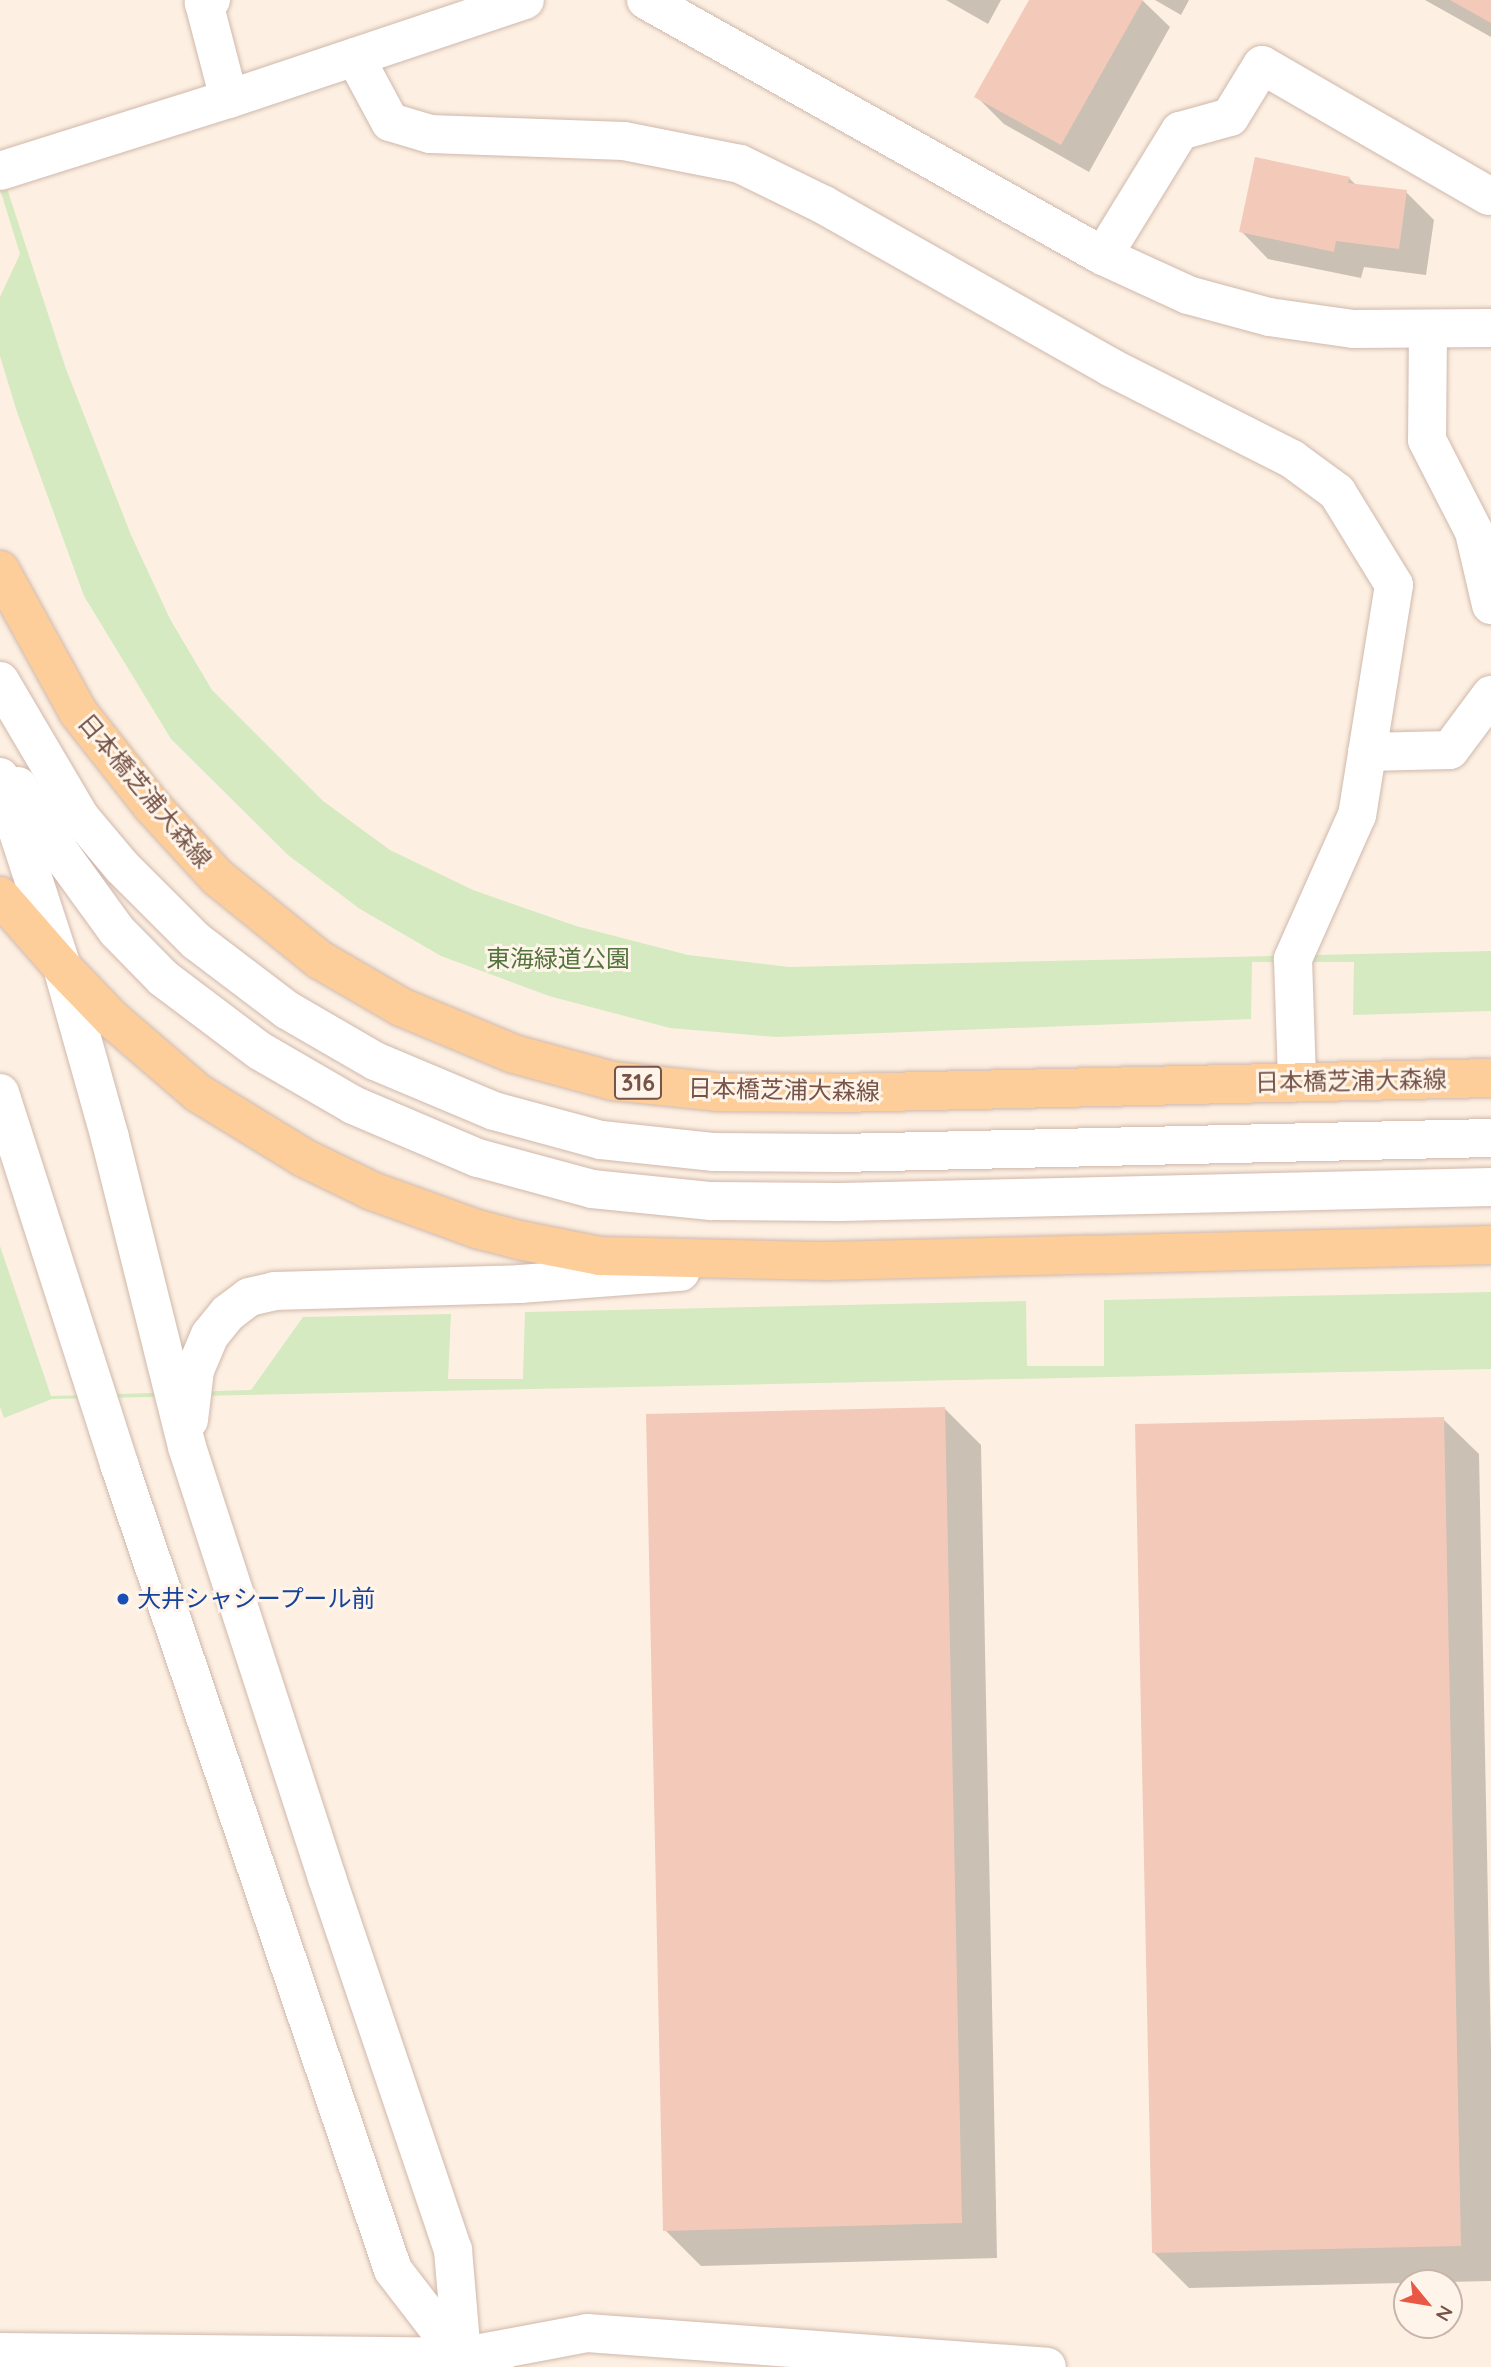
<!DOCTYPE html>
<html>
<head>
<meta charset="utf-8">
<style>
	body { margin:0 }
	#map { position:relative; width:1491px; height:2367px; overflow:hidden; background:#fdf0e2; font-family:Quicksand,"Noto Sans JP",sans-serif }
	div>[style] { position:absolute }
	.green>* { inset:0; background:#d5eac0 }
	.shadow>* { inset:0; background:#0003 }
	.building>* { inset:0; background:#f3cab9 }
	.roads { filter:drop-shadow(0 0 2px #d0b8ac) drop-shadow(0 0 2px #d0b8ac) }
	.minor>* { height:38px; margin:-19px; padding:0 19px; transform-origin:19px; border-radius:19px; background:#fff }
	.major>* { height:38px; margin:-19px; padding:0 19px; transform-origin:19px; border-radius:19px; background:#fdce99 }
	.dots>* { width:19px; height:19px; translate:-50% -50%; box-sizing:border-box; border:4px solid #fff4e9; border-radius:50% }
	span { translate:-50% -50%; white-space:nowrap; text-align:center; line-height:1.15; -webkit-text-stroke:6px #fff4e9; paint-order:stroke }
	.shield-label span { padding:2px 5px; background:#fff4e9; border:2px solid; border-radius:5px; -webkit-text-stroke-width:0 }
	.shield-label { font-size:23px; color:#755348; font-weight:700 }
	.street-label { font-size:24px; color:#755348 }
	.park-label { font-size:24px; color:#53753d }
	.transit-label { font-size:24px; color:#164399 }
	.left { translate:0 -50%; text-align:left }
	.north { position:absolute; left:1393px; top:2269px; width:70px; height:70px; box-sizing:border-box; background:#fff4e9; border:2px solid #c8b4a9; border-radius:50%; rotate:120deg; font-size:19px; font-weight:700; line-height:28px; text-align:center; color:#755348 }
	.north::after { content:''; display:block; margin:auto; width:24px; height:32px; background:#e95844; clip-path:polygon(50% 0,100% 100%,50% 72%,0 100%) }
</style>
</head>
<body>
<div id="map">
	<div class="green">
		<i style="clip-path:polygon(0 167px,66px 369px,131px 535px,170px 619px,212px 690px,323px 801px,390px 850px,473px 890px,576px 926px,688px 955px,789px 967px,1491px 951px,1491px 1011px,1353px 1015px,1354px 962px,1252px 962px,1251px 1019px,777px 1037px,670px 1028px,549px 996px,441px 956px,360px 909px,288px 855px,171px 739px,84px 596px,17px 412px,0 356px,0 297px,20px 254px,0 189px)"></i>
		<i style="clip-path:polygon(0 1246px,51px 1396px,251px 1390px,303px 1317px,451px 1314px,448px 1379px,523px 1379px,525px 1312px,1026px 1301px,1027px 1366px,1104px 1366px,1104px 1300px,1491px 1292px,1491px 1369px,52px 1399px,4px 1418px,0 1407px)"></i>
	</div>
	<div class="shadow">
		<i style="clip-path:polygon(946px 0,1001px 0,988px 24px)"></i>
		<i style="clip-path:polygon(1031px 0,1142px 0,1170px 27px,1089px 172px,1004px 124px,977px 97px)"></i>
		<i style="clip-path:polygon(1155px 0,1189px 0,1181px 15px)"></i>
		<i style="clip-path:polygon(1425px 0,1491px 0,1491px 37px)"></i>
		<i style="clip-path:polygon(1349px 178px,1357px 186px,1406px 192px,1434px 220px,1426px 275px,1364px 267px,1361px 278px,1268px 259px,1241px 231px)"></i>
		<i style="clip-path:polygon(945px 1409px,981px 1445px,997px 2258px,701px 2266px,665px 2230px)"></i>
		<i style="clip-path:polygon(1443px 1419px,1479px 1454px,1491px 2052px,1491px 2281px,1189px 2288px,1153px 2252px)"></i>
	</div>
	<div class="building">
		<i style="clip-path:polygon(1029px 0,1143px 0,1061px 145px,974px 97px)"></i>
		<i style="clip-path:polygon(1450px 0,1491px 0,1491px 23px)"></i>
		<i style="clip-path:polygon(1255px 157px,1350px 177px,1348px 183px,1407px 190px,1399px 249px,1336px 241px,1334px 252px,1239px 232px)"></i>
		<i style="clip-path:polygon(945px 1407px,962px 2223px,663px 2231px,646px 1414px)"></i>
		<i style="clip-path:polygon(1444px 1417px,1461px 2246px,1152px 2253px,1135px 1424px)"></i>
	</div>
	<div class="roads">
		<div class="minor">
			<i style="left:211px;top:0;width:8px;rotate:157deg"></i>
			<i style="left:204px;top:3px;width:99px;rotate:75.4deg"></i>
			<i style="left:646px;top:0;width:524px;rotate:29.26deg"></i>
			<i style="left:1103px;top:256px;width:94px;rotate:24.6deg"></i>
			<i style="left:1188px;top:295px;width:84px;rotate:15.2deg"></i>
			<i style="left:1269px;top:317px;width:85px;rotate:8.1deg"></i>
			<i style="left:1353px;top:329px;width:138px;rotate:-0.4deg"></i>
			<i style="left:355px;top:57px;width:74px;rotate:61.7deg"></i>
			<i style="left:390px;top:122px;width:42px;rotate:16.7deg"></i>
			<i style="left:430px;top:134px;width:194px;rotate:2.1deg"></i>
			<i style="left:624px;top:141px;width:118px;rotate:11.2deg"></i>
			<i style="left:740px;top:164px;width:93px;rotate:26deg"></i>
			<i style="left:824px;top:205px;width:329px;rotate:29.5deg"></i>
			<i style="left:1110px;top:367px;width:204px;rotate:26.8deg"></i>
			<i style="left:1292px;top:459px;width:56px;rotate:36.3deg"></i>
			<i style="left:1337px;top:492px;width:109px;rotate:58.5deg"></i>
			<i style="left:1394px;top:585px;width:233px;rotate:99.1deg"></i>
			<i style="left:1357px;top:815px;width:158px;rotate:114deg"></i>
			<i style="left:1293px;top:959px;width:123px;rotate:88.1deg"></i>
			<i style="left:0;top:171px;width:240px;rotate:-17.5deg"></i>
			<i style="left:229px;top:99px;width:312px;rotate:-18.5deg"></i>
			<i style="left:1103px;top:256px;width:147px;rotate:-58.4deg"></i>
			<i style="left:1180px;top:131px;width:52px;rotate:-15.6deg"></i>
			<i style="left:1230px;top:117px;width:61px;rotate:-58.4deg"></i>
			<i style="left:1262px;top:65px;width:262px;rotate:30deg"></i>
			<i style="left:1428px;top:330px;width:110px;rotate:90.5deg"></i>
			<i style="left:1427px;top:440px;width:103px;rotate:62.9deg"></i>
			<i style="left:1474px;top:532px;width:75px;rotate:76.9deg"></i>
			<i style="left:0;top:681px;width:158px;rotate:59.5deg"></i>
			<i style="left:80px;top:817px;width:65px;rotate:50deg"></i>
			<i style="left:122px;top:867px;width:105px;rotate:45deg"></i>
			<i style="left:196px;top:941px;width:114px;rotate:37.2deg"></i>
			<i style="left:287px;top:1010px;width:102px;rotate:30.1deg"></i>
			<i style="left:375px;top:1061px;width:129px;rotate:22.8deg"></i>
			<i style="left:494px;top:1111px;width:111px;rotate:15.2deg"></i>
			<i style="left:601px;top:1140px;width:114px;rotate:6.1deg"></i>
			<i style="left:714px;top:1152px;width:126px;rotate:0.5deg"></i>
			<i style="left:840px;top:1153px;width:651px;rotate:-1.32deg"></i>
			<i style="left:1367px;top:752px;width:83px;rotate:-1.4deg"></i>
			<i style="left:1450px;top:750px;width:69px;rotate:-53.3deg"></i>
			<i style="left:0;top:777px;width:200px;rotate:71.9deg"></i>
			<i style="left:62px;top:967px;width:178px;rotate:74.3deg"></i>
			<i style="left:110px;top:1138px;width:318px;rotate:76deg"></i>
			<i style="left:187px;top:1447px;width:453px;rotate:72deg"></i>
			<i style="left:327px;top:1878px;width:393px;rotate:71.3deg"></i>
			<i style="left:453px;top:2250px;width:117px;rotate:85.1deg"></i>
			<i style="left:18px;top:786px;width:77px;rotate:57.8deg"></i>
			<i style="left:59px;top:851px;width:99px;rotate:54.1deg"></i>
			<i style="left:117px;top:931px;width:66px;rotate:45.6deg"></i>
			<i style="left:163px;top:978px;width:121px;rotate:37deg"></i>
			<i style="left:260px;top:1051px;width:108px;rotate:30.1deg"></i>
			<i style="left:353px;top:1105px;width:136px;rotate:23deg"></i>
			<i style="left:478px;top:1158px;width:118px;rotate:15.2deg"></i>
			<i style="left:592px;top:1189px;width:120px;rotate:5.8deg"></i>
			<i style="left:711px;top:1201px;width:129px;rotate:0.4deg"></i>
			<i style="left:840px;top:1202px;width:651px;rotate:-1.32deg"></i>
			<i style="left:0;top:1093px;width:390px;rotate:72.2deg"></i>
			<i style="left:119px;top:1464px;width:851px;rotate:71.22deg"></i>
			<i style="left:393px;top:2270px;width:110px;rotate:52.4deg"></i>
			<i style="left:460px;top:2357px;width:36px;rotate:16deg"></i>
			<i style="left:189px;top:1420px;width:50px;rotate:-83.2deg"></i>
			<i style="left:195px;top:1370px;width:38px;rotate:-67deg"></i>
			<i style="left:210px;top:1335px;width:28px;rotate:-51deg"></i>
			<i style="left:228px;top:1313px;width:26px;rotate:-37deg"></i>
			<i style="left:249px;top:1297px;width:26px;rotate:-13deg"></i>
			<i style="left:274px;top:1291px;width:246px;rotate:-1.6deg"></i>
			<i style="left:520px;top:1284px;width:161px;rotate:-4.3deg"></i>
			<i style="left:0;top:2352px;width:460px;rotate:0.6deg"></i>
			<i style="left:460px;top:2357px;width:129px;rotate:-10.7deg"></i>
			<i style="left:587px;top:2333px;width:461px;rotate:4.2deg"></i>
		</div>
		<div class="major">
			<i style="left:0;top:570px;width:162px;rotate:61.2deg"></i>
			<i style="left:78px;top:712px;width:120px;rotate:51.8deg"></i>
			<i style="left:152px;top:806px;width:96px;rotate:47.5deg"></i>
			<i style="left:217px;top:877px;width:132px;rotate:38.9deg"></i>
			<i style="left:320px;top:960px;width:94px;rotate:30.1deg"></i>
			<i style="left:401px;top:1007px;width:122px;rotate:22.6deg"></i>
			<i style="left:514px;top:1054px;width:103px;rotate:15.3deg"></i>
			<i style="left:613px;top:1081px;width:105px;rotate:6deg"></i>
			<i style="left:717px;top:1092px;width:123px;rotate:0.5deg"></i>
			<i style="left:840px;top:1093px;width:651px;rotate:-1.32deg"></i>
			<i style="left:0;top:896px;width:94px;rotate:48.9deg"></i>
			<i style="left:62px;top:967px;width:72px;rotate:46.1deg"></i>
			<i style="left:112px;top:1019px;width:113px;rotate:40.7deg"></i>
			<i style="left:198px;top:1093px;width:124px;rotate:31.5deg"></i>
			<i style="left:304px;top:1158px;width:76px;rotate:25.9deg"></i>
			<i style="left:372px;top:1191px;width:112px;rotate:19.9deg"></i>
			<i style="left:477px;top:1229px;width:43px;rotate:14.7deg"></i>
			<i style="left:519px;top:1240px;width:83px;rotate:11.2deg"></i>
			<i style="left:600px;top:1256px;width:226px;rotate:1.3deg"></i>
			<i style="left:826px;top:1261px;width:665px;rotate:-1.38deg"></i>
		</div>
	</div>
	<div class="dots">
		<i style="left:123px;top:1599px;background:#1a4fb4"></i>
	</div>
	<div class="shield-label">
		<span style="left:638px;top:1083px">316</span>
	</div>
	<div class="street-label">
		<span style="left:145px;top:791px;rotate:50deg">日本橋芝浦大森線</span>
		<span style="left:1351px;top:1081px;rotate:-1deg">日本橋芝浦大森線</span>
		<span style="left:784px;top:1090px;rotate:1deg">日本橋芝浦大森線</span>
	</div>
	<div class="park-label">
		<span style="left:558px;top:959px">東海緑道公園</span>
	</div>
	<div class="transit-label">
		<span class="left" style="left:137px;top:1599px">大井シャシープール前</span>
	</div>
	<div class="north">N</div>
</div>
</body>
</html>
